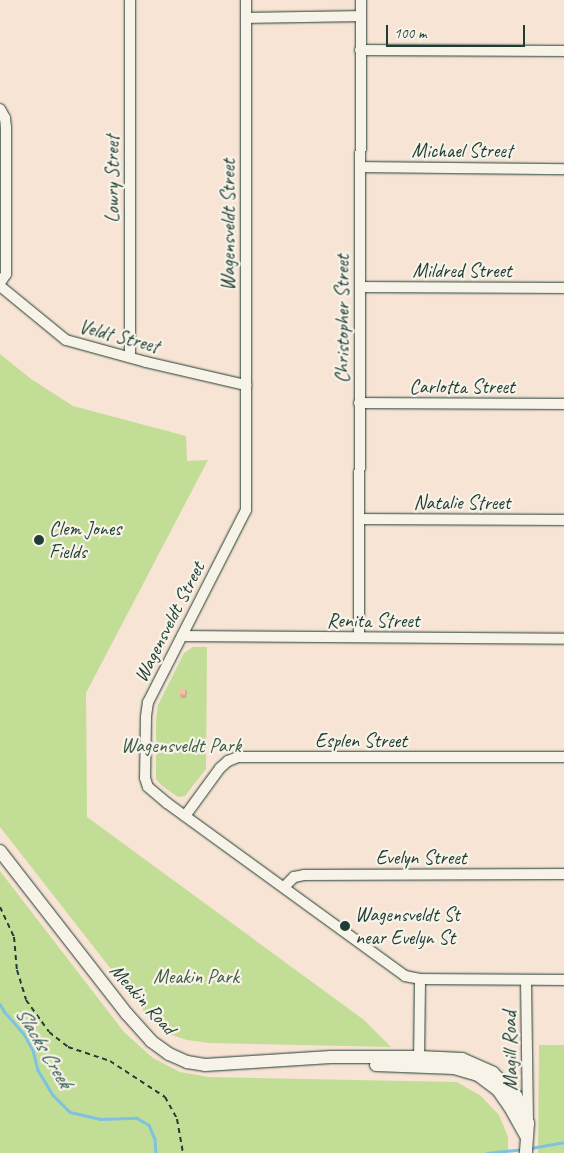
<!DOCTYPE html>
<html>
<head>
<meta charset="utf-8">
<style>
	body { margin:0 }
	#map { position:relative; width:564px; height:1153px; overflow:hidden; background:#f7e4d4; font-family:Caveat,sans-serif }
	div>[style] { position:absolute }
	.green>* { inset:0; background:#c2de96 }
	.stream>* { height:2.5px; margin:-1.25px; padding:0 1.25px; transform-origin:1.25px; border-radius:1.25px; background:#7fc2df }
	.path>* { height:2px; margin-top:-1px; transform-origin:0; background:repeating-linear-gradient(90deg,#1f3d34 0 5px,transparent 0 9px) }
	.roads { filter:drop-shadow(0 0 1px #1f3d34) drop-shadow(0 0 1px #1f3d34) }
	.minor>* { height:10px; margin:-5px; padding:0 5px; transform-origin:5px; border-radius:5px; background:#f7f3e8 }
	.tertiary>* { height:12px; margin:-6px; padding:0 6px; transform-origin:6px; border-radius:6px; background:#f7f3e8 }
	.wall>* { inset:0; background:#d4a690 }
	.building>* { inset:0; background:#f6c1a7 }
	.dots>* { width:14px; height:14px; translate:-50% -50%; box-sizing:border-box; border:2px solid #f7f3e8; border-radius:50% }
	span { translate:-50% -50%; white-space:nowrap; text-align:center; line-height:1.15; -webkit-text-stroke:4.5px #f7f3e8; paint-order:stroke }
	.street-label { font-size:20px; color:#1f3d34 }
	.poi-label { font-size:20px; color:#1f3d34 }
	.left { translate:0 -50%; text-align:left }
	.park-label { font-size:20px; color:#405d48 }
	.water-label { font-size:21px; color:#325856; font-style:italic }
	.scale { position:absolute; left:386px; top:25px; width:139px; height:22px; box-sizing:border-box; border:2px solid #1f3d34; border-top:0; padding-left:6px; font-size:15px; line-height:18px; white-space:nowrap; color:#1f3d34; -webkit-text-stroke:4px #f7f3e8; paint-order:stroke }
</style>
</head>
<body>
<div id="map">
	<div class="green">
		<i style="clip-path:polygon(0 354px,31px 379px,73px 406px,186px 436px,187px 461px,208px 460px,86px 693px,87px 817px,364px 1020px,391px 1047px,209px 1043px,187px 1040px,165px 1033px,150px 1019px,0 827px)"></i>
		<i style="clip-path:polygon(193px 647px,207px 647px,206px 769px,185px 796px,178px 797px,162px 786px,156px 779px,156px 720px,158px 705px,184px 653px)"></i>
		<i style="clip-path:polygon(0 871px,124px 1032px,153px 1058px,180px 1072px,209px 1077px,457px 1082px,481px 1096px,499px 1115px,508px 1137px,508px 1153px,0 1153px)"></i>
		<i style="clip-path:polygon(539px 1045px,564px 1045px,564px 1153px,538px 1153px)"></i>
	</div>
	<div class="stream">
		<i style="left:0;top:1004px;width:8px;rotate:60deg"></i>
		<i style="left:4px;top:1011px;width:30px;rotate:49deg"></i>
		<i style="left:24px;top:1034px;width:18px;rotate:61deg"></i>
		<i style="left:33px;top:1050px;width:21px;rotate:76deg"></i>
		<i style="left:38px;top:1070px;width:29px;rotate:59deg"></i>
		<i style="left:53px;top:1095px;width:24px;rotate:45deg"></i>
		<i style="left:70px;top:1112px;width:31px;rotate:13deg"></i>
		<i style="left:100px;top:1119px;width:37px;rotate:-2deg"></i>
		<i style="left:137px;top:1118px;width:14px;rotate:30deg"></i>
		<i style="left:149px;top:1125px;width:15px;rotate:67deg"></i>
		<i style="left:155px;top:1139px;width:14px;rotate:86deg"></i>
		<i style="left:531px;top:1148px;width:34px;rotate:-10deg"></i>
		<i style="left:487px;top:1153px;width:36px;rotate:-6deg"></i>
	</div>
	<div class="path">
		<i style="left:0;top:907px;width:33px;rotate:65deg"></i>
		<i style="left:14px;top:937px;width:33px;rotate:85deg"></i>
		<i style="left:17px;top:970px;width:31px;rotate:73deg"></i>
		<i style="left:26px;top:1000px;width:39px;rotate:54deg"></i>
		<i style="left:49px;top:1032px;width:24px;rotate:38deg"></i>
		<i style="left:68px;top:1047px;width:44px;rotate:18.4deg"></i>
		<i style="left:110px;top:1061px;width:66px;rotate:33.2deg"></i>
		<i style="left:165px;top:1097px;width:25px;rotate:61deg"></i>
		<i style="left:177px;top:1119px;width:35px;rotate:80deg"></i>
	</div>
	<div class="roads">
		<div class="minor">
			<i style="left:130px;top:0;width:357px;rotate:90deg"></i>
			<i style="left:246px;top:0;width:510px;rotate:90deg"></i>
			<i style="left:246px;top:510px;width:216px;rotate:117deg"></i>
			<i style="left:148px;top:702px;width:15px;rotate:98deg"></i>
			<i style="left:146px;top:717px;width:61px;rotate:90.9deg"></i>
			<i style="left:145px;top:778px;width:9px;rotate:72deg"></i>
			<i style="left:148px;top:787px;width:25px;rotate:40deg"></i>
			<i style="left:167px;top:803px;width:294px;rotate:36deg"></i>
			<i style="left:405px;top:976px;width:15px;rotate:11deg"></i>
			<i style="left:420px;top:979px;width:144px;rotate:0.4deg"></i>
			<i style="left:246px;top:18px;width:115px;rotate:-1deg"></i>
			<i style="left:360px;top:50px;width:204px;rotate:0.3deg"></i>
			<i style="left:0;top:109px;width:10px;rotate:61deg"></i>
			<i style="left:5px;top:118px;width:9px;rotate:84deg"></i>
			<i style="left:6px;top:127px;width:147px;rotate:90deg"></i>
			<i style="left:6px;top:274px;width:11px;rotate:124deg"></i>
			<i style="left:360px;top:167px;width:204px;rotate:0.6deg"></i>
			<i style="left:0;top:286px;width:85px;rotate:39.3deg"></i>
			<i style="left:66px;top:340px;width:83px;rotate:15.4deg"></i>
			<i style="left:146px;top:362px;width:103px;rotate:13deg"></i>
			<i style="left:360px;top:287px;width:204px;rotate:0.3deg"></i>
			<i style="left:359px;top:403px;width:205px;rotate:0.3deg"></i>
			<i style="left:359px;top:519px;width:205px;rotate:0.3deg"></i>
			<i style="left:182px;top:636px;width:382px;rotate:0.4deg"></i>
			<i style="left:359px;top:637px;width:637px;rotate:-89.82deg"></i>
			<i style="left:185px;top:816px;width:59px;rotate:-53.9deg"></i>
			<i style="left:220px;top:768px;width:11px;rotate:-41deg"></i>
			<i style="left:228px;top:761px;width:11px;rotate:-22deg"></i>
			<i style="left:238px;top:757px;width:326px"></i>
			<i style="left:284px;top:887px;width:14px;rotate:-45deg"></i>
			<i style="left:294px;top:877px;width:10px;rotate:-11deg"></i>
			<i style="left:304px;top:875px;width:260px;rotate:-0.2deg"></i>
			<i style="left:526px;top:980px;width:139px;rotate:89.2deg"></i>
			<i style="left:419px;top:1063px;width:84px;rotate:-89.3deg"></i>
		</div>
		<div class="tertiary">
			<i style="left:0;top:851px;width:207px;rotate:52.1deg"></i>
			<i style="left:127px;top:1014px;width:36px;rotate:48deg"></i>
			<i style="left:151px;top:1041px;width:22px;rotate:36deg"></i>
			<i style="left:169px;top:1054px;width:20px;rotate:24deg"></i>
			<i style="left:187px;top:1062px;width:18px;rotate:9deg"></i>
			<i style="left:205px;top:1065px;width:126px;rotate:-3.6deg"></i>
			<i style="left:331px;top:1057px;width:88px"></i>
			<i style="left:419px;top:1057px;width:43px;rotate:2.7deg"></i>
			<i style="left:462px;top:1059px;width:34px;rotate:24deg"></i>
			<i style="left:493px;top:1073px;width:33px;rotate:45deg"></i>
			<i style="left:516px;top:1096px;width:30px;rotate:66deg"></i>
			<i style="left:528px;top:1123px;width:30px;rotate:94deg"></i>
			<i style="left:376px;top:1065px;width:78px;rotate:2.2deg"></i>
			<i style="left:454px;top:1068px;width:25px;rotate:16deg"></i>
			<i style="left:478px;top:1075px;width:25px;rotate:37deg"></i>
			<i style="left:498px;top:1090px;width:21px;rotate:55deg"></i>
			<i style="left:510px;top:1107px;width:33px;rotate:61deg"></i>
		</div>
	</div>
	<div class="wall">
		<i style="clip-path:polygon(185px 689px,187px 692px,186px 698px,181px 698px,180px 694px)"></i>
	</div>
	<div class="building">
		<i style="clip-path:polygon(180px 688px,185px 689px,185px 695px,180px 694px)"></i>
	</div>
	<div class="dots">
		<i style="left:39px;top:540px;background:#1f3d34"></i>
		<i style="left:345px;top:926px;background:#1f3d34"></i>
	</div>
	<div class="street-label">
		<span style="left:462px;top:150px">Michael Street</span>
		<span style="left:112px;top:179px;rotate:-90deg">Lowry Street</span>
		<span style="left:228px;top:225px;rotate:-90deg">Wagensveldt Street</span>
		<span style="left:462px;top:270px">Mildred Street</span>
		<span style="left:342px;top:319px;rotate:-90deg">Christopher Street</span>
		<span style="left:119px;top:336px;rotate:15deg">Veldt Street</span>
		<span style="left:462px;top:386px">Carlotta Street</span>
		<span style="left:462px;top:502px">Natalie Street</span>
		<span style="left:373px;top:620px">Renita Street</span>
		<span style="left:169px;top:622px;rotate:-63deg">Wagensveldt Street</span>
		<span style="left:361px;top:740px">Esplen Street</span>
		<span style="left:421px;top:857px">Evelyn Street</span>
		<span style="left:143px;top:999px;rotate:48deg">Meakin Road</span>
		<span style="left:510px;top:1051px;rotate:-91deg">Magill Road</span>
	</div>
	<div class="poi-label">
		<span class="left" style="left:49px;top:540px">Clem Jones<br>Fields</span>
		<span class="left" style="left:355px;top:926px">Wagensveldt St<br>near Evelyn St</span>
	</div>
	<div class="park-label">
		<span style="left:181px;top:745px">Wagensveldt Park</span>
		<span style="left:196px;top:976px">Meakin Park</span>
	</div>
	<div class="water-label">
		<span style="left:44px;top:1047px;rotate:59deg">Slacks Creek</span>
	</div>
	<div class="scale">100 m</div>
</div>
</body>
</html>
